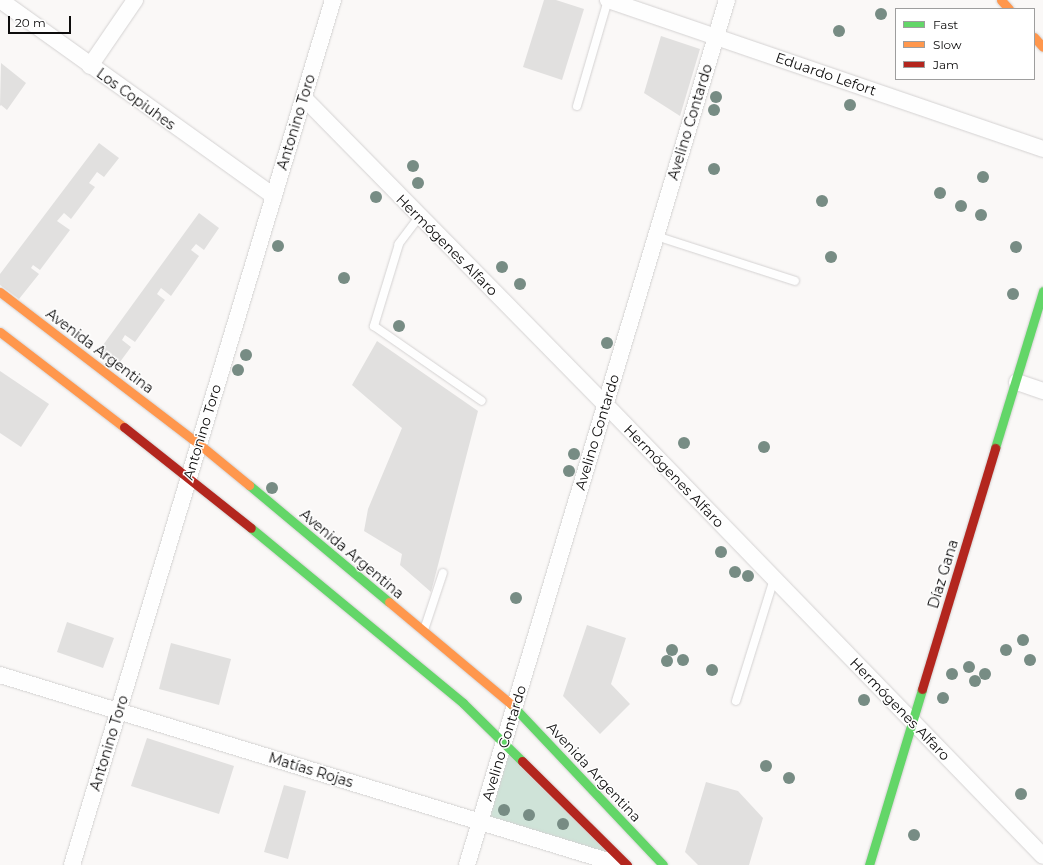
<!DOCTYPE html>
<html>
<head>
<meta charset="utf-8">
<style>
	body { margin:0 }
	#map { position:relative; width:1043px; height:865px; overflow:hidden; background:#faf8f7; font-family:Montserrat,sans-serif }
	div>[style] { position:absolute }
	.green>* { inset:0; background:#cfe3d8 }
	.building>* { inset:0; background:#e1e0df }
	.roads { filter:drop-shadow(0 0 1px #d4d2d2) drop-shadow(0 0 1px #d4d2d2) }
	.lane>* { height:8px; margin:-4px; padding:0 4px; transform-origin:4px; border-radius:4px; background:#fefefe }
	.street>* { height:16px; margin:-8px; padding:0 8px; transform-origin:8px; border-radius:8px; background:#fefefe }
	.fast>* { height:9px; margin:-4.5px; padding:0 4.5px; transform-origin:4.5px; border-radius:4.5px; background:#63d668 }
	.slow>* { height:9px; margin:-4.5px; padding:0 4.5px; transform-origin:4.5px; border-radius:4.5px; background:#ff974d }
	.jam>* { height:9px; margin:-4.5px; padding:0 4.5px; transform-origin:4.5px; border-radius:4.5px; background:#b3261e }
	.trees>* { width:12px; height:12px; margin:-6px; border-radius:50%; background:#778c84 }
	span { translate:-50% -50%; white-space:nowrap; text-align:center; line-height:1.15; -webkit-text-stroke:3px #fff; paint-order:stroke }
	.street-label { font-size:14px; color:#0d0c0c }
	.legend { position:absolute; left:895px; top:8px; width:140px; height:72px; box-sizing:border-box; background:#fff; border:1px solid #9e9e9e; margin:0; padding:5px 7px; list-style:none; font-size:12px; color:#0d0c0c }
	.legend li { display:flex; align-items:center; gap:8px; height:20px }
	.legend b { width:20px; border:1px solid #9e9e9e }
	.scale { position:absolute; left:8px; top:16px; width:63px; height:18px; box-sizing:border-box; border:2px solid #0d0c0c; border-top:0; padding-left:5px; font-size:12px; line-height:14px; white-space:nowrap; color:#0d0c0c; -webkit-text-stroke:3px #fff; paint-order:stroke }
</style>
</head>
<body>
<div id="map">
	<div class="green">
		<i style="clip-path:polygon(504px 743px,627px 865px,481px 822px)"></i>
	</div>
	<div class="building">
		<i style="clip-path:polygon(544px 0,556px 0,584px 9px,562px 80px,523px 67px)"></i>
		<i style="clip-path:polygon(661px 36px,700px 49px,680px 116px,644px 93px)"></i>
		<i style="clip-path:polygon(1px 63px,26px 83px,7px 110px,1px 105px,0 106px)"></i>
		<i style="clip-path:polygon(99px 143px,119px 158px,104px 177px,97px 172px,89px 183px,95px 187px,71px 219px,64px 213px,57px 221px,70px 230px,40px 270px,33px 265px,31px 268px,39px 274px,19px 299px,0 285px,0 274px)"></i>
		<i style="clip-path:polygon(199px 213px,219px 228px,204px 250px,196px 244px,191px 250px,199px 256px,171px 296px,161px 288px,157px 294px,165px 300px,135px 342px,125px 335px,122px 340px,131px 347px,117px 366px,98px 352px)"></i>
		<i style="clip-path:polygon(377px 341px,478px 411px,431px 592px,400px 565px,402px 554px,364px 531px,368px 509px,402px 428px,352px 385px)"></i>
		<i style="clip-path:polygon(0 371px,49px 404px,21px 447px,0 433px)"></i>
		<i style="clip-path:polygon(67px 622px,114px 638px,103px 668px,57px 652px)"></i>
		<i style="clip-path:polygon(587px 625px,626px 638px,611px 684px,630px 704px,600px 734px,563px 696px)"></i>
		<i style="clip-path:polygon(171px 643px,231px 659px,219px 705px,159px 689px)"></i>
		<i style="clip-path:polygon(147px 738px,234px 766px,219px 814px,131px 786px)"></i>
		<i style="clip-path:polygon(706px 782px,738px 791px,763px 818px,749px 865px,698px 865px,685px 852px)"></i>
		<i style="clip-path:polygon(284px 785px,306px 791px,288px 859px,264px 852px)"></i>
	</div>
	<div class="roads">
		<div class="lane">
			<i style="left:577px;top:106px;width:110px;rotate:-73.7deg"></i>
			<i style="left:419px;top:217px;width:34px;rotate:127deg"></i>
			<i style="left:399px;top:244px;width:86px;rotate:107deg"></i>
			<i style="left:374px;top:326px;width:131px;rotate:34.8deg"></i>
			<i style="left:656px;top:236px;width:146px;rotate:17.9deg"></i>
			<i style="left:424px;top:630px;width:60px;rotate:-71.6deg"></i>
			<i style="left:736px;top:701px;width:128px;rotate:-72.7deg"></i>
		</div>
		<div class="street">
			<i style="left:0;top:0;width:337px;rotate:35.6deg"></i>
			<i style="left:608px;top:0;width:460px;rotate:18.9deg"></i>
			<i style="left:90px;top:66px;width:80px;rotate:-55.7deg"></i>
			<i style="left:304px;top:98px;width:429px;rotate:45.5deg"></i>
			<i style="left:605px;top:404px;width:629px;rotate:45.9deg"></i>
			<i style="left:1017px;top:382px;width:28px;rotate:19deg"></i>
			<i style="left:0;top:675px;width:649px;rotate:17.01deg"></i>
			<i style="left:72px;top:865px;width:904px;rotate:-73.21deg"></i>
			<i style="left:467px;top:865px;width:903px;rotate:-73.27deg"></i>
		</div>
		<div class="fast">
			<i style="left:995px;top:448px;width:164px;rotate:-73deg"></i>
			<i style="left:249px;top:485px;width:182px;rotate:39.9deg"></i>
			<i style="left:251px;top:528px;width:275px;rotate:39.5deg"></i>
			<i style="left:463px;top:703px;width:83px;rotate:44.5deg"></i>
			<i style="left:511px;top:704px;width:221px;rotate:46.6deg"></i>
			<i style="left:869px;top:865px;width:184px;rotate:-73.2deg"></i>
		</div>
		<div class="slow">
			<i style="left:1001px;top:0;width:12px;rotate:48deg"></i>
			<i style="left:1034px;top:37px;width:13px;rotate:48deg"></i>
			<i style="left:0;top:292px;width:250px;rotate:37.4deg"></i>
			<i style="left:199px;top:444px;width:65px;rotate:39.4deg"></i>
			<i style="left:0;top:332px;width:156px;rotate:37.5deg"></i>
			<i style="left:389px;top:602px;width:159px;rotate:39.9deg"></i>
		</div>
		<div class="jam">
			<i style="left:124px;top:427px;width:162px;rotate:38.5deg"></i>
			<i style="left:922px;top:689px;width:252px;rotate:-73.1deg"></i>
			<i style="left:522px;top:761px;width:148px;rotate:44.7deg"></i>
		</div>
	</div>
	<div class="trees">
		<i style="left:881px;top:14px"></i>
		<i style="left:839px;top:31px"></i>
		<i style="left:716px;top:97px"></i>
		<i style="left:850px;top:105px"></i>
		<i style="left:714px;top:110px"></i>
		<i style="left:413px;top:166px"></i>
		<i style="left:714px;top:169px"></i>
		<i style="left:983px;top:177px"></i>
		<i style="left:418px;top:183px"></i>
		<i style="left:940px;top:193px"></i>
		<i style="left:376px;top:197px"></i>
		<i style="left:822px;top:201px"></i>
		<i style="left:961px;top:206px"></i>
		<i style="left:981px;top:215px"></i>
		<i style="left:278px;top:246px"></i>
		<i style="left:1016px;top:247px"></i>
		<i style="left:831px;top:257px"></i>
		<i style="left:502px;top:267px"></i>
		<i style="left:344px;top:278px"></i>
		<i style="left:520px;top:284px"></i>
		<i style="left:1013px;top:294px"></i>
		<i style="left:399px;top:326px"></i>
		<i style="left:607px;top:343px"></i>
		<i style="left:246px;top:355px"></i>
		<i style="left:238px;top:370px"></i>
		<i style="left:684px;top:443px"></i>
		<i style="left:764px;top:447px"></i>
		<i style="left:574px;top:454px"></i>
		<i style="left:569px;top:471px"></i>
		<i style="left:272px;top:488px"></i>
		<i style="left:721px;top:552px"></i>
		<i style="left:735px;top:572px"></i>
		<i style="left:748px;top:576px"></i>
		<i style="left:516px;top:598px"></i>
		<i style="left:1023px;top:640px"></i>
		<i style="left:672px;top:650px"></i>
		<i style="left:1006px;top:650px"></i>
		<i style="left:683px;top:660px"></i>
		<i style="left:1030px;top:660px"></i>
		<i style="left:667px;top:661px"></i>
		<i style="left:969px;top:667px"></i>
		<i style="left:712px;top:670px"></i>
		<i style="left:952px;top:674px"></i>
		<i style="left:985px;top:674px"></i>
		<i style="left:975px;top:681px"></i>
		<i style="left:943px;top:698px"></i>
		<i style="left:864px;top:700px"></i>
		<i style="left:766px;top:766px"></i>
		<i style="left:789px;top:778px"></i>
		<i style="left:1021px;top:794px"></i>
		<i style="left:504px;top:810px"></i>
		<i style="left:529px;top:815px"></i>
		<i style="left:563px;top:824px"></i>
		<i style="left:914px;top:835px"></i>
	</div>
	<div class="street-label">
		<span style="left:826px;top:74px;rotate:19deg">Eduardo Lefort</span>
		<span style="left:136px;top:99px;rotate:36deg">Los Copiuhes</span>
		<span style="left:296px;top:122px;rotate:-73deg">Antonino Toro</span>
		<span style="left:690px;top:122px;rotate:-73deg">Avelino Contardo</span>
		<span style="left:447px;top:245px;rotate:45deg">Hermógenes Alfaro</span>
		<span style="left:100px;top:351px;rotate:37deg">Avenida Argentina</span>
		<span style="left:202px;top:432px;rotate:-73deg">Antonino Toro</span>
		<span style="left:597px;top:432px;rotate:-73deg">Avelino Contardo</span>
		<span style="left:674px;top:476px;rotate:46deg">Hermógenes Alfaro</span>
		<span style="left:352px;top:554px;rotate:40deg">Avenida Argentina</span>
		<span style="left:943px;top:574px;rotate:-73deg">Díaz Gana</span>
		<span style="left:900px;top:709px;rotate:46deg">Hermógenes Alfaro</span>
		<span style="left:109px;top:743px;rotate:-73deg">Antonino Toro</span>
		<span style="left:504px;top:743px;rotate:-73deg">Avelino Contardo</span>
		<span style="left:311px;top:770px;rotate:17deg">Matías Rojas</span>
		<span style="left:594px;top:772px;rotate:47deg">Avenida Argentina</span>
	</div>
	<ul class="legend">
	<li><b style="height:5px;background:#63d668"></b>Fast</li>
	<li><b style="height:5px;background:#ff974d"></b>Slow</li>
	<li><b style="height:5px;background:#b3261e"></b>Jam</li>
	</ul>
	<div class="scale">20 m</div>
</div>
</body>
</html>
